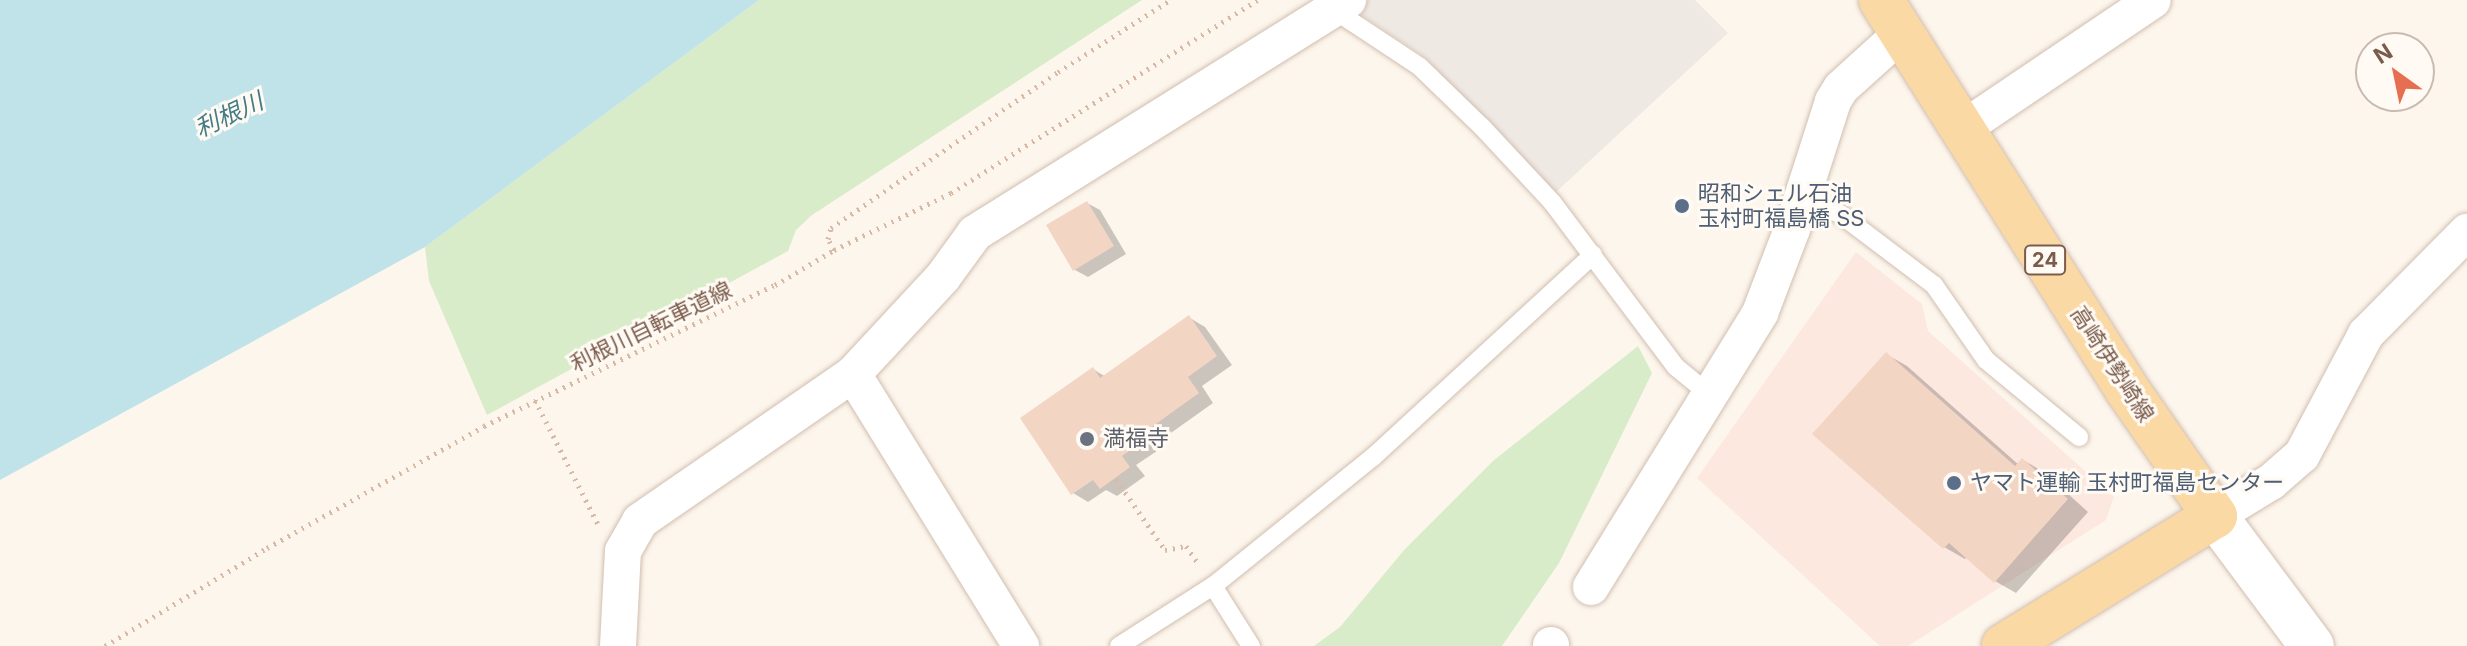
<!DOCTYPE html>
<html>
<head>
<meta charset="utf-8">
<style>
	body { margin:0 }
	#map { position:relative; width:2467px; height:646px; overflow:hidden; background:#fdf6ec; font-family:Inter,"Noto Sans JP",sans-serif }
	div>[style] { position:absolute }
	.commercial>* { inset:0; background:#fde8e0 }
	.industrial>* { inset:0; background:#efe9e4 }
	.green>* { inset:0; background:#d8ecc9 }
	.water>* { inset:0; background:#bfe3e8 }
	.shadow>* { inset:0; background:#0003 }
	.building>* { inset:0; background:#f3d5c3 }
	.path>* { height:5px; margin-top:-2.5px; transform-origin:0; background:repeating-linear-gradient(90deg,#d9b8a5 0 2px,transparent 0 8px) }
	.roads { filter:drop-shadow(0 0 2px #d1beb0) drop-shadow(0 0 2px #d1beb0) }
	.service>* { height:18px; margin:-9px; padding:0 9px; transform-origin:9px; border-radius:9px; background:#fff }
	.minor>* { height:36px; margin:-18px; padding:0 18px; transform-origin:18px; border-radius:18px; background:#fff }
	.tertiary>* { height:44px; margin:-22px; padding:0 22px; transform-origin:22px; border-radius:22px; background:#fff }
	.primary>* { height:44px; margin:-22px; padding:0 22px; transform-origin:22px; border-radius:22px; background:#fbd9a5 }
	.dots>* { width:22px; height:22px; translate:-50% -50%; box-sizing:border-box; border:4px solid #fffaf3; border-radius:50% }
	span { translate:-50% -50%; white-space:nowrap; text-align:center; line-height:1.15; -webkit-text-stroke:6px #fffaf3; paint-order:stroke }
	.shield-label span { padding:2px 6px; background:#fffaf3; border:2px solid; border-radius:6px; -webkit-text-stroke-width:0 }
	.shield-label { font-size:20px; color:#7a5c4d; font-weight:700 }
	.service-label { font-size:22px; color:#4e5e75 }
	.left { translate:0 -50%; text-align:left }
	.street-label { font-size:22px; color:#7a5c4d }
	.worship-label { font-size:22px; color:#5b616d }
	.water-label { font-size:24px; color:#437c86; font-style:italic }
	.north { position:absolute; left:2355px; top:32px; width:80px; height:80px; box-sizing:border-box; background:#fffaf3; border:2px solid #cabbb1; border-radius:50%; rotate:327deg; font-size:22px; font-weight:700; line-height:32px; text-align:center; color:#7a5c4d }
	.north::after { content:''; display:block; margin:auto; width:28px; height:36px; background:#e76f51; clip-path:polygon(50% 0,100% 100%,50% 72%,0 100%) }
</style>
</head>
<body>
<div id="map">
	<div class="commercial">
		<i style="clip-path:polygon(1856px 252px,1922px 304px,1928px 331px,2114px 497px,2106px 520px,1908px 646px,1880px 646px,1697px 478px)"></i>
	</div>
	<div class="industrial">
		<i style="clip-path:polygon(1368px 0,1695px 0,1728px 33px,1556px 192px,1422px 55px,1361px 15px,1364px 3px)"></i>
	</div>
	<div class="green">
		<i style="clip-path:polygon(759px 0,1142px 0,812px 215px,796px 230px,788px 251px,487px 415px,429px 281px,425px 247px)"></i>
		<i style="clip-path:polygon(1638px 346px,1652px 373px,1559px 563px,1502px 646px,1314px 646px,1340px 627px,1405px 549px,1493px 461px)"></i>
	</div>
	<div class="water">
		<i style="clip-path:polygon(0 0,759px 0,425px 247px,0 480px)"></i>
	</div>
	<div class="shadow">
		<i style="clip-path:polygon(1087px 203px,1100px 210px,1126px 254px,1088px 277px,1075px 270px,1049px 226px)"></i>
		<i style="clip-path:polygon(1190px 318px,1205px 327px,1232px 365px,1202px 386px,1213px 403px,1154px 445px,1157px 451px,1136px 465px,1145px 476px,1117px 496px,1106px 490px,1088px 502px,1073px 493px,1093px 369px,1106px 377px)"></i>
		<i style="clip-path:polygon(1886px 354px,1907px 366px,2019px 465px,2023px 460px,2044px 472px,2088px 512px,2016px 593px,1995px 581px,1967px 557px,1965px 559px,1944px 547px)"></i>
	</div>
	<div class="building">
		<i style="clip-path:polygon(1087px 201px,1114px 246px,1073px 271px,1046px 225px)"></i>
		<i style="clip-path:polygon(1189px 315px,1217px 356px,1188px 377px,1199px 393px,1139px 436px,1143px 441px,1122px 456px,1130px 467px,1100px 489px,1093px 480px,1071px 495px,1020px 418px,1093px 367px,1100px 378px)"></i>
		<i style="clip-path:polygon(1886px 352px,2015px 466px,2022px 458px,2068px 499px,1994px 583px,1949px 543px,1943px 549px,1812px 434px)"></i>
	</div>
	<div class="path">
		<i style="left:834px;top:250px;width:13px;rotate:-119deg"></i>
		<i style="left:828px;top:239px;width:11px;rotate:-75deg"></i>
		<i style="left:831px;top:228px;width:275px;rotate:-34.5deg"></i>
		<i style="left:1058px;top:72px;width:133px;rotate:-32.7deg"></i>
		<i style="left:535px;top:400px;width:139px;rotate:63.1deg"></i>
		<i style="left:1116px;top:479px;width:86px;rotate:55.4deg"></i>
		<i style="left:1165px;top:550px;width:21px;rotate:-11deg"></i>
		<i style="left:1186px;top:546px;width:19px;rotate:55deg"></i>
		<i style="left:105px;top:646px;width:189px;rotate:-31.2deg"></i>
		<i style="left:267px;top:548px;width:249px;rotate:-29.3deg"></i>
		<i style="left:484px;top:426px;width:323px;rotate:-25.9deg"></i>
		<i style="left:775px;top:285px;width:69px;rotate:-30.7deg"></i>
		<i style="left:834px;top:250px;width:130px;rotate:-26deg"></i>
		<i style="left:951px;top:193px;width:362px;rotate:-32.2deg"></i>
	</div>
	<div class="roads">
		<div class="service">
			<i style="left:1334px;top:10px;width:103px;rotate:33.5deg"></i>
			<i style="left:1420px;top:67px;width:86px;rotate:44.1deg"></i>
			<i style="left:1482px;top:127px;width:103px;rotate:47deg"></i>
			<i style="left:1552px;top:202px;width:206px;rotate:53.1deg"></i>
			<i style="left:1676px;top:367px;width:45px;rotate:39.6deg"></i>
			<i style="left:1802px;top:198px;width:41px;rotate:22.8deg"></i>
			<i style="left:1840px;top:214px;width:118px;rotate:37.1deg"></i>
			<i style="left:1934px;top:285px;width:91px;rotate:55.3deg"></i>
			<i style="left:1986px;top:360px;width:121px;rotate:39.6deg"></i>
			<i style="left:1213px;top:586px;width:71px;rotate:57.7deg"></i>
			<i style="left:1119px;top:646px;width:112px;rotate:-32.6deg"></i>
			<i style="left:1213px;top:586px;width:206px;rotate:-38.9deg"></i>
			<i style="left:1373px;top:457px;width:299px;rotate:-42.6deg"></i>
		</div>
		<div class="minor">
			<i style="left:1962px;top:129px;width:230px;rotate:-34deg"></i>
			<i style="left:853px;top:374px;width:320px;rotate:58.3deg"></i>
			<i style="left:2215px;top:516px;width:66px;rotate:-31.3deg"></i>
			<i style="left:2271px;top:482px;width:41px;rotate:-41.1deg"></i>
			<i style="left:2302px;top:455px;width:137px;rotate:-62.1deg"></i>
			<i style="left:2366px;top:334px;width:144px;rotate:-45.3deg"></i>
			<i style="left:1591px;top:587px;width:322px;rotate:-58.3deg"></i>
			<i style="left:1760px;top:313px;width:90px;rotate:-69.1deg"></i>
			<i style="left:1792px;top:229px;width:134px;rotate:-72.2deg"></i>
			<i style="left:1833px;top:101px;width:15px;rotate:-58deg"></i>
			<i style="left:1841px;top:88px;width:84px;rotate:-42.1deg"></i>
			<i style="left:618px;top:646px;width:95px;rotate:-87deg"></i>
			<i style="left:623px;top:551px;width:34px;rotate:-60deg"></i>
			<i style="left:640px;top:521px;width:259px;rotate:-34.6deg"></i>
			<i style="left:853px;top:374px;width:132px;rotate:-47.1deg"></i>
			<i style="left:943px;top:277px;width:54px;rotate:-54deg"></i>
			<i style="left:975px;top:233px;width:440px;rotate:-32deg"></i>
			<i style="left:1551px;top:646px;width:1px;rotate:-90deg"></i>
		</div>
		<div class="tertiary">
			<i style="left:2215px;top:516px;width:162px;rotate:53.3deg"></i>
		</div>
		<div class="primary">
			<i style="left:1881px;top:0;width:459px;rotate:57.7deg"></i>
			<i style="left:2126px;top:388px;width:156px;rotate:55.2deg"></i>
			<i style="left:2215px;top:516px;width:248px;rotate:148.4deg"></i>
		</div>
	</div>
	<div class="dots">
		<i style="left:1682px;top:206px;background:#5c6f8a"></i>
		<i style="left:1087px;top:439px;background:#6b7280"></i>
		<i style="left:1954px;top:483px;background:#5c6f8a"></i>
	</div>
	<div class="shield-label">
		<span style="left:2045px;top:260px">24</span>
	</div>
	<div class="service-label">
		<span class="left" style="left:1698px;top:206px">昭和シェル石油<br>玉村町福島橋 SS</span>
		<span class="left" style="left:1970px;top:483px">ヤマト運輸 玉村町福島センター</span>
	</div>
	<div class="street-label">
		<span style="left:651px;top:327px;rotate:-26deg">利根川自転車道線</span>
		<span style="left:2112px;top:364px;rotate:57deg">高崎伊勢崎線</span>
	</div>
	<div class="worship-label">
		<span class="left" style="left:1103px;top:439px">満福寺</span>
	</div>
	<div class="water-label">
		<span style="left:229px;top:115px;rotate:-25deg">利根川</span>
	</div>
	<div class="north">N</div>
</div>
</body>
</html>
